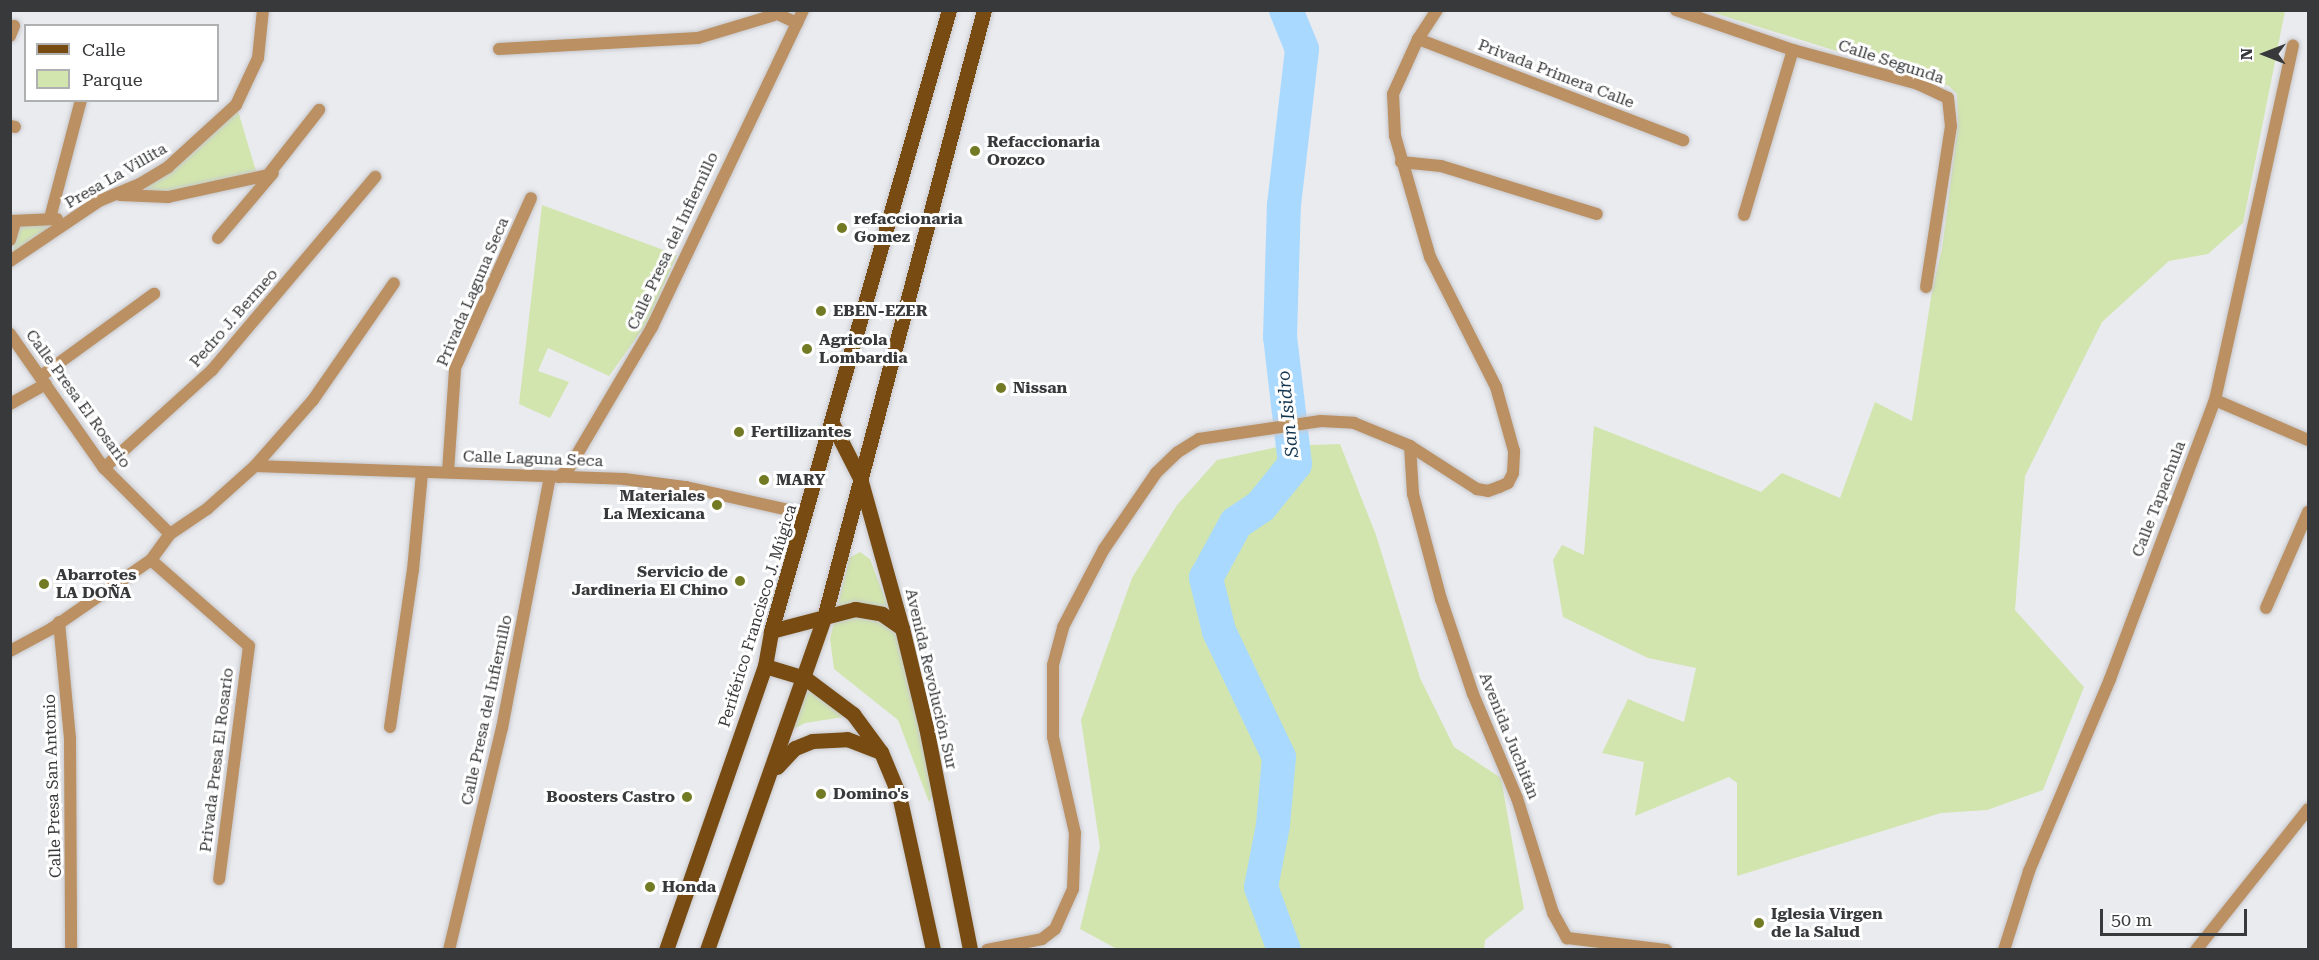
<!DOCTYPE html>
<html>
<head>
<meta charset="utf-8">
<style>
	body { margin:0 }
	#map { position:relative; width:2319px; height:960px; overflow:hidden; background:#eaebef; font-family:"Roboto Serif",serif }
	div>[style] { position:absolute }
	.green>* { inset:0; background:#d2e5ae }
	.river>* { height:34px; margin:-17px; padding:0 17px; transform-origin:17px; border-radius:17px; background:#aad9ff }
	.roads { filter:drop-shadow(0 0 2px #c6c7cb) drop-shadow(0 0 2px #c6c7cb) }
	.minor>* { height:12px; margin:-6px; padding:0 6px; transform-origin:6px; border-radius:6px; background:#bb9062 }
	.tertiary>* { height:12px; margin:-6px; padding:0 6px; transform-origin:6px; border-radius:6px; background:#bb9062 }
	.primary>* { height:15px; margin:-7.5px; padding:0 7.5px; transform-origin:7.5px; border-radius:7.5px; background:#774b11 }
	.dots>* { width:16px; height:16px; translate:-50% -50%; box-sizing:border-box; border:3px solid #fff; border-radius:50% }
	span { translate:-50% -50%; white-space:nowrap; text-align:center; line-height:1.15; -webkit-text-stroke:6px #fff; paint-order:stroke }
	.street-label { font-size:16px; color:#38393b }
	.poi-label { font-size:16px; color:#38393b; font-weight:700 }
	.left { translate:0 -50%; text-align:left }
	.right { translate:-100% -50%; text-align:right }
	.water-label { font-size:18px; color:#143650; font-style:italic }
	.frame { position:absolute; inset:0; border:12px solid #38393b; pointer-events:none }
	.legend { position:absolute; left:24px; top:24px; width:195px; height:78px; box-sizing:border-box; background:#fff; border:2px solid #afb0b1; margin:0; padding:8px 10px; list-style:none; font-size:18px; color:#38393b }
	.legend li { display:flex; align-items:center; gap:12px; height:30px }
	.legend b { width:30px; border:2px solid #afb0b1 }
	.north { position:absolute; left:2235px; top:24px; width:60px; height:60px; -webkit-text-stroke:4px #fff; paint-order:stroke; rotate:270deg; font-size:16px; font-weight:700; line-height:24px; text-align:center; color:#38393b }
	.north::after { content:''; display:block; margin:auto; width:21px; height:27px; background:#38393b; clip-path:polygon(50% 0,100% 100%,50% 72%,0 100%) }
	.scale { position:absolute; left:2100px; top:909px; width:147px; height:27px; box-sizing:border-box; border:3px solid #38393b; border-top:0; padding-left:8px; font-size:18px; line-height:21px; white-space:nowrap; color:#38393b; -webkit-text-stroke:4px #fff; paint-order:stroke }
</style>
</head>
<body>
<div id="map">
	<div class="green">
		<i style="clip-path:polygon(1708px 11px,2285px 11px,2243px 223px,2208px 254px,2169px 261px,2102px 322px,2025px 476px,2015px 610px,2084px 687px,2043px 790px,1987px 810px,1941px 813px,1737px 876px,1737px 783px,1729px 777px,1635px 816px,1644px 762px,1602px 753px,1628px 699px,1684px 722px,1696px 668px,1648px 658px,1563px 617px,1553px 560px,1562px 545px,1584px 555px,1594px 426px,1761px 492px,1782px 473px,1840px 498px,1875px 402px,1912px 421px,1932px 291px,1942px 249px,1958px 124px,1957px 94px,1949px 86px)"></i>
		<i style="clip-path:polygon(238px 111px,256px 171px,177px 191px,138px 191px,193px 153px)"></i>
		<i style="clip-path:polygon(542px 205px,677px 255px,647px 323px,609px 376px,548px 348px,538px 371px,569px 382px,550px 418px,519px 404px)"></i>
		<i style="clip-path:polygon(60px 225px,12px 255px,19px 226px)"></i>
		<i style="clip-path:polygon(1340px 444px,1376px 535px,1420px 678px,1454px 747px,1501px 778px,1524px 909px,1485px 940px,1484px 949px,1117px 949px,1080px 929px,1100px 847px,1081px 720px,1132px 578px,1177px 505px,1217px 460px,1282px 446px)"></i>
		<i style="clip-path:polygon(860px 552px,870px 559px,902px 644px,933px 794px,929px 802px,898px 720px,834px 669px,830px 639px,849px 558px)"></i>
		<i style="clip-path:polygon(808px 689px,850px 716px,805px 723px,792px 730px)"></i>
	</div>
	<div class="river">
		<i style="left:1284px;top:950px;width:67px;rotate:-110.1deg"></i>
		<i style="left:1261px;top:887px;width:63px;rotate:-79deg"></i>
		<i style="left:1273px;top:825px;width:68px;rotate:-85deg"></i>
		<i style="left:1279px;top:757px;width:140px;rotate:-115.5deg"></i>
		<i style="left:1219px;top:631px;width:55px;rotate:-103.8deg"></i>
		<i style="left:1206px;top:578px;width:63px;rotate:-61.4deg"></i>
		<i style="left:1236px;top:523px;width:30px;rotate:-34deg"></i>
		<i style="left:1261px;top:506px;width:54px;rotate:-51deg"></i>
		<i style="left:1295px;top:464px;width:128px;rotate:-96.7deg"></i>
		<i style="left:1280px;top:337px;width:132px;rotate:-88.3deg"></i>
		<i style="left:1284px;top:205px;width:157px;rotate:-83.4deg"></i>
		<i style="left:1302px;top:49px;width:42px;rotate:-112.3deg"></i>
	</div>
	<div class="roads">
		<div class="minor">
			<i style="left:769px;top:10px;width:31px;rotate:25deg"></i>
			<i style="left:1676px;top:10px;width:124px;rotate:18.9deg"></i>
			<i style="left:1793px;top:50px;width:130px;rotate:15.2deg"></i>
			<i style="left:1918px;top:84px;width:33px;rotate:25deg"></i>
			<i style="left:1948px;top:98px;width:28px;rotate:84deg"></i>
			<i style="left:1951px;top:126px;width:163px;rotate:98.8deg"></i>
			<i style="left:10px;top:36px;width:11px;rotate:-68deg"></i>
			<i style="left:1418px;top:39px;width:284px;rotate:20.9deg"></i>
			<i style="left:499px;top:49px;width:199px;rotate:-3.2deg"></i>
			<i style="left:698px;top:38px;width:79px;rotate:-16.8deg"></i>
			<i style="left:10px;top:126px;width:5px;rotate:11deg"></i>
			<i style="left:1401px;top:162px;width:40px;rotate:5.7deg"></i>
			<i style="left:1441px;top:166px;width:163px;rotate:17.1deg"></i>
			<i style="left:120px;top:195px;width:48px;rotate:2.4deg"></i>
			<i style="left:168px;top:197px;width:102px;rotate:-12.4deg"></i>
			<i style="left:268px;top:175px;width:83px;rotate:-51.9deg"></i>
			<i style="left:1744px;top:215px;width:172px;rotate:-73.5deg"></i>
			<i style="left:50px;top:218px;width:122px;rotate:-75.3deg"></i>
			<i style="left:10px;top:221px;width:47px;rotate:-2.4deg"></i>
			<i style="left:218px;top:238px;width:85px;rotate:-49.8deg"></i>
			<i style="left:10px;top:240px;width:19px;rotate:-74deg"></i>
			<i style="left:10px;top:261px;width:107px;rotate:-34deg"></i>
			<i style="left:99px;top:201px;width:44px;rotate:-22.5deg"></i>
			<i style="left:140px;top:184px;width:33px;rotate:-31deg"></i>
			<i style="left:168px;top:167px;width:92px;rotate:-42.4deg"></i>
			<i style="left:236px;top:105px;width:52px;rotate:-64.9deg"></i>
			<i style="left:258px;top:58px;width:48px;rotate:-84.1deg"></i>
			<i style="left:10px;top:334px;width:164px;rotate:55deg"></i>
			<i style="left:104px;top:468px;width:93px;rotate:45deg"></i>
			<i style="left:41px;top:376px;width:140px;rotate:-36deg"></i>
			<i style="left:2215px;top:400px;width:101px;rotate:23.3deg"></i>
			<i style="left:10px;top:404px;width:41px;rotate:-29.1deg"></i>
			<i style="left:1410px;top:446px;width:48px;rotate:86.4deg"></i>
			<i style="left:1413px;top:494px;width:109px;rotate:75.1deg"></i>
			<i style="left:1441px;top:599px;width:100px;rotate:71.4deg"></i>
			<i style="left:1473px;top:694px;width:113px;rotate:67.1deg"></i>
			<i style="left:1517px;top:798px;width:121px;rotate:72.6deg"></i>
			<i style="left:1553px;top:913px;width:29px;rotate:61deg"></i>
			<i style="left:255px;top:466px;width:369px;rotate:2deg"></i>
			<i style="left:624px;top:479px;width:63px;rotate:7.4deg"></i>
			<i style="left:686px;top:487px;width:124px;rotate:12.6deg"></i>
			<i style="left:104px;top:468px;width:146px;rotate:-42.2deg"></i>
			<i style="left:212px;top:370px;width:253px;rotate:-49.8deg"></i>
			<i style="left:448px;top:472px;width:104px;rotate:-86.1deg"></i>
			<i style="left:455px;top:368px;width:186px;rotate:-65.9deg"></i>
			<i style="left:559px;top:477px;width:13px;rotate:-42deg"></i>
			<i style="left:569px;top:468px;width:164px;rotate:-59.5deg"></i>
			<i style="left:652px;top:327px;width:351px;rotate:-64.5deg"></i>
			<i style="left:151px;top:560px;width:130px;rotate:41.3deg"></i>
			<i style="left:249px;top:646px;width:235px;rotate:97.3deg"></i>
			<i style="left:2266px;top:608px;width:105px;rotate:-66.4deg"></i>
			<i style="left:59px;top:622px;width:117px;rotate:84.6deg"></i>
			<i style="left:70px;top:738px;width:212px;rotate:89.7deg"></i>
			<i style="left:10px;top:651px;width:47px;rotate:-28.2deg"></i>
			<i style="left:51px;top:629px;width:121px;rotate:-34.6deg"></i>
			<i style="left:151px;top:560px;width:32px;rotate:-54deg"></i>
			<i style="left:170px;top:534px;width:45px;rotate:-34deg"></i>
			<i style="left:207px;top:509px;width:64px;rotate:-41.9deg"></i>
			<i style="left:255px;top:466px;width:88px;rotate:-48.7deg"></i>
			<i style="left:313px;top:400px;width:142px;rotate:-55.3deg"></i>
			<i style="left:390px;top:727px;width:159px;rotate:-81.7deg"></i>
			<i style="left:413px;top:570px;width:97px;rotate:-84.7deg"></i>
			<i style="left:1567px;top:938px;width:100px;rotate:6.9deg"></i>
			<i style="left:449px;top:950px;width:228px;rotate:-76.6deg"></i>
			<i style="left:502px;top:728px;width:256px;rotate:-79.2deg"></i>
			<i style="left:2004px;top:950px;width:83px;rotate:-72.4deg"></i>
			<i style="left:2029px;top:871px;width:208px;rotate:-67.1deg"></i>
			<i style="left:2110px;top:679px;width:298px;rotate:-69.4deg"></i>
			<i style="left:2215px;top:400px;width:363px;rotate:-77.6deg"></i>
			<i style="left:2196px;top:950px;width:180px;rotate:-51.5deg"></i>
		</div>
		<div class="tertiary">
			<i style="left:987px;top:950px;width:56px;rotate:-11.3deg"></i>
			<i style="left:1042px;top:939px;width:16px;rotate:-38deg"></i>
			<i style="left:1055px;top:929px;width:44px;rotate:-65.8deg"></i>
			<i style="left:1073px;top:889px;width:56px;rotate:-88deg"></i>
			<i style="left:1075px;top:833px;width:98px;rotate:-102.9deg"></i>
			<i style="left:1053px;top:737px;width:72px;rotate:-90deg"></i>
			<i style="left:1053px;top:665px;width:39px;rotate:-75deg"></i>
			<i style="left:1063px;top:627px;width:88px;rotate:-62.3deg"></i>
			<i style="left:1104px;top:549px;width:92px;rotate:-55.6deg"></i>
			<i style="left:1156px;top:473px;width:30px;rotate:-44deg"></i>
			<i style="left:1178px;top:452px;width:25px;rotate:-32deg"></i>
			<i style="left:1199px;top:439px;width:123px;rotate:-8.4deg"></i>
			<i style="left:1321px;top:421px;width:33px;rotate:3deg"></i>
			<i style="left:1354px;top:423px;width:61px;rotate:22.3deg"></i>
			<i style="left:1410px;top:446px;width:80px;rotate:32.7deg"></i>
			<i style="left:1477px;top:489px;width:11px;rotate:10deg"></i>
			<i style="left:1488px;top:491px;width:12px;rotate:-20deg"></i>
			<i style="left:1499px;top:487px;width:10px;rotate:-24deg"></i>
			<i style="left:1508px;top:483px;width:11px;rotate:-63deg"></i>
			<i style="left:1513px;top:473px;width:22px;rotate:-87deg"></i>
			<i style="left:1514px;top:451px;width:66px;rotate:-105.7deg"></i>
			<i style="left:1496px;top:387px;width:146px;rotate:-116.9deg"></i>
			<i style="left:1430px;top:257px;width:126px;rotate:-106.1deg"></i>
			<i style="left:1395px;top:136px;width:42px;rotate:-92.7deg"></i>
			<i style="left:1393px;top:94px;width:60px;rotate:-65.6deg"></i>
			<i style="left:1418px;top:39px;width:35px;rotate:-57deg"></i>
		</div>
		<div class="primary">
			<i style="left:833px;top:425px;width:59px;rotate:63deg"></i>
			<i style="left:860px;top:478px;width:156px;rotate:74.4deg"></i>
			<i style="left:902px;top:628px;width:102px;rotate:76.4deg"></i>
			<i style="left:926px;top:727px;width:227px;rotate:78.8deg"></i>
			<i style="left:771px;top:631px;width:87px;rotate:-14.7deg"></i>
			<i style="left:855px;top:609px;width:27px;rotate:10deg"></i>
			<i style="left:882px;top:614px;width:24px;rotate:35deg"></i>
			<i style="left:765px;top:666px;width:42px;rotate:16.7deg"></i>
			<i style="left:805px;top:678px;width:60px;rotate:36.9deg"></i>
			<i style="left:853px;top:714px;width:47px;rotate:53.6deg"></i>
			<i style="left:881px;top:752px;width:47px;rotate:67.3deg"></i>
			<i style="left:899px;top:795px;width:159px;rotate:77.6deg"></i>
			<i style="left:777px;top:767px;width:26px;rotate:-47deg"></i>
			<i style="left:795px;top:748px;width:18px;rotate:-22deg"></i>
			<i style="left:812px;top:741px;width:35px;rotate:-3deg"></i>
			<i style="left:847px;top:739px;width:36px;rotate:21deg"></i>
			<i style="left:666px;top:950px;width:301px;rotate:-70.8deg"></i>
			<i style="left:765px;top:666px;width:36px;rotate:-80deg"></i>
			<i style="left:771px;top:631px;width:646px;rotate:-74.01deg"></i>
			<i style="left:707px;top:950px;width:352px;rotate:-70.6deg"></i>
			<i style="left:824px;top:618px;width:629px;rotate:-75.26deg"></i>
		</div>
	</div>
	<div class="dots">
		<i style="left:975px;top:151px;background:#737a24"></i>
		<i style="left:842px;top:228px;background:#737a24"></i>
		<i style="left:821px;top:311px;background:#737a24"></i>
		<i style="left:807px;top:349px;background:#737a24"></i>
		<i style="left:1001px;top:388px;background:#737a24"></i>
		<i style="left:739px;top:432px;background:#737a24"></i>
		<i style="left:764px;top:480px;background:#737a24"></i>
		<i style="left:717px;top:505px;background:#737a24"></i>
		<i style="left:740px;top:581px;background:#737a24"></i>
		<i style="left:44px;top:584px;background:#737a24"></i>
		<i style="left:821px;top:794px;background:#737a24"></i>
		<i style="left:687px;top:797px;background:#737a24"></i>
		<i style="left:650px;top:887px;background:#737a24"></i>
		<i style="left:1759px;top:923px;background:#737a24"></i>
	</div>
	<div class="street-label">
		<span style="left:1891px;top:62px;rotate:18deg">Calle Segunda</span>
		<span style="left:1556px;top:74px;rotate:21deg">Privada Primera Calle</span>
		<span style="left:116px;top:176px;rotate:-30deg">Presa La Villita</span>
		<span style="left:673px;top:241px;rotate:-65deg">Calle Presa del Infiernillo</span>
		<span style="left:473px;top:292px;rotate:-67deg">Privada Laguna Seca</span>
		<span style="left:234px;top:318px;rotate:-49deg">Pedro J. Bermeo</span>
		<span style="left:78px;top:399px;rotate:54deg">Calle Presa El Rosario</span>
		<span style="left:533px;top:459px;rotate:2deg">Calle Laguna Seca</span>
		<span style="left:2159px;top:499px;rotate:-69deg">Calle Tapachula</span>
		<span style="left:758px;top:616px;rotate:-73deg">Periférico Francisco J. Múgica</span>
		<span style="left:931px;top:679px;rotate:77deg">Avenida Revolución Sur</span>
		<span style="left:487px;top:710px;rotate:-78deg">Calle Presa del Infiernillo</span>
		<span style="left:1509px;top:736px;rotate:68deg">Avenida Juchitán</span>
		<span style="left:217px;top:760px;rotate:-83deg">Privada Presa El Rosario</span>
		<span style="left:53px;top:786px;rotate:-92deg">Calle Presa San Antonio</span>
	</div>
	<div class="poi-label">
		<span class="left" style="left:987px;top:151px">Refaccionaria<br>Orozco</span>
		<span class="left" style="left:854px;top:228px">refaccionaria<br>Gomez</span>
		<span class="left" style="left:833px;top:311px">EBEN-EZER</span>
		<span class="left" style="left:819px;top:349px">Agricola<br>Lombardia</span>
		<span class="left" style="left:1013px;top:388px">Nissan</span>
		<span class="left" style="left:751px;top:432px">Fertilizantes</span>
		<span class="left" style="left:776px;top:480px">MARY</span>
		<span class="right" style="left:705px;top:505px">Materiales<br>La Mexicana</span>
		<span class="right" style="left:728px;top:581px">Servicio de<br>Jardineria El Chino</span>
		<span class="left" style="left:56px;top:584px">Abarrotes<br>LA DOÑA</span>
		<span class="left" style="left:833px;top:794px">Domino's</span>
		<span class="right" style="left:675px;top:797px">Boosters Castro</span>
		<span class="left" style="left:662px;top:887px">Honda</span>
		<span class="left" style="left:1771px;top:923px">Iglesia Virgen<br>de la Salud</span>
	</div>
	<div class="water-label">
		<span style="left:1288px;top:414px;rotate:-96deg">San Isidro</span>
	</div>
	<div class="frame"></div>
	<ul class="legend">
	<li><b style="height:8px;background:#774b11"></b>Calle</li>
	<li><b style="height:16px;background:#d2e5ae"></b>Parque</li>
	</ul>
	<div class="north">N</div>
	<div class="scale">50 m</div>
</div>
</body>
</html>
